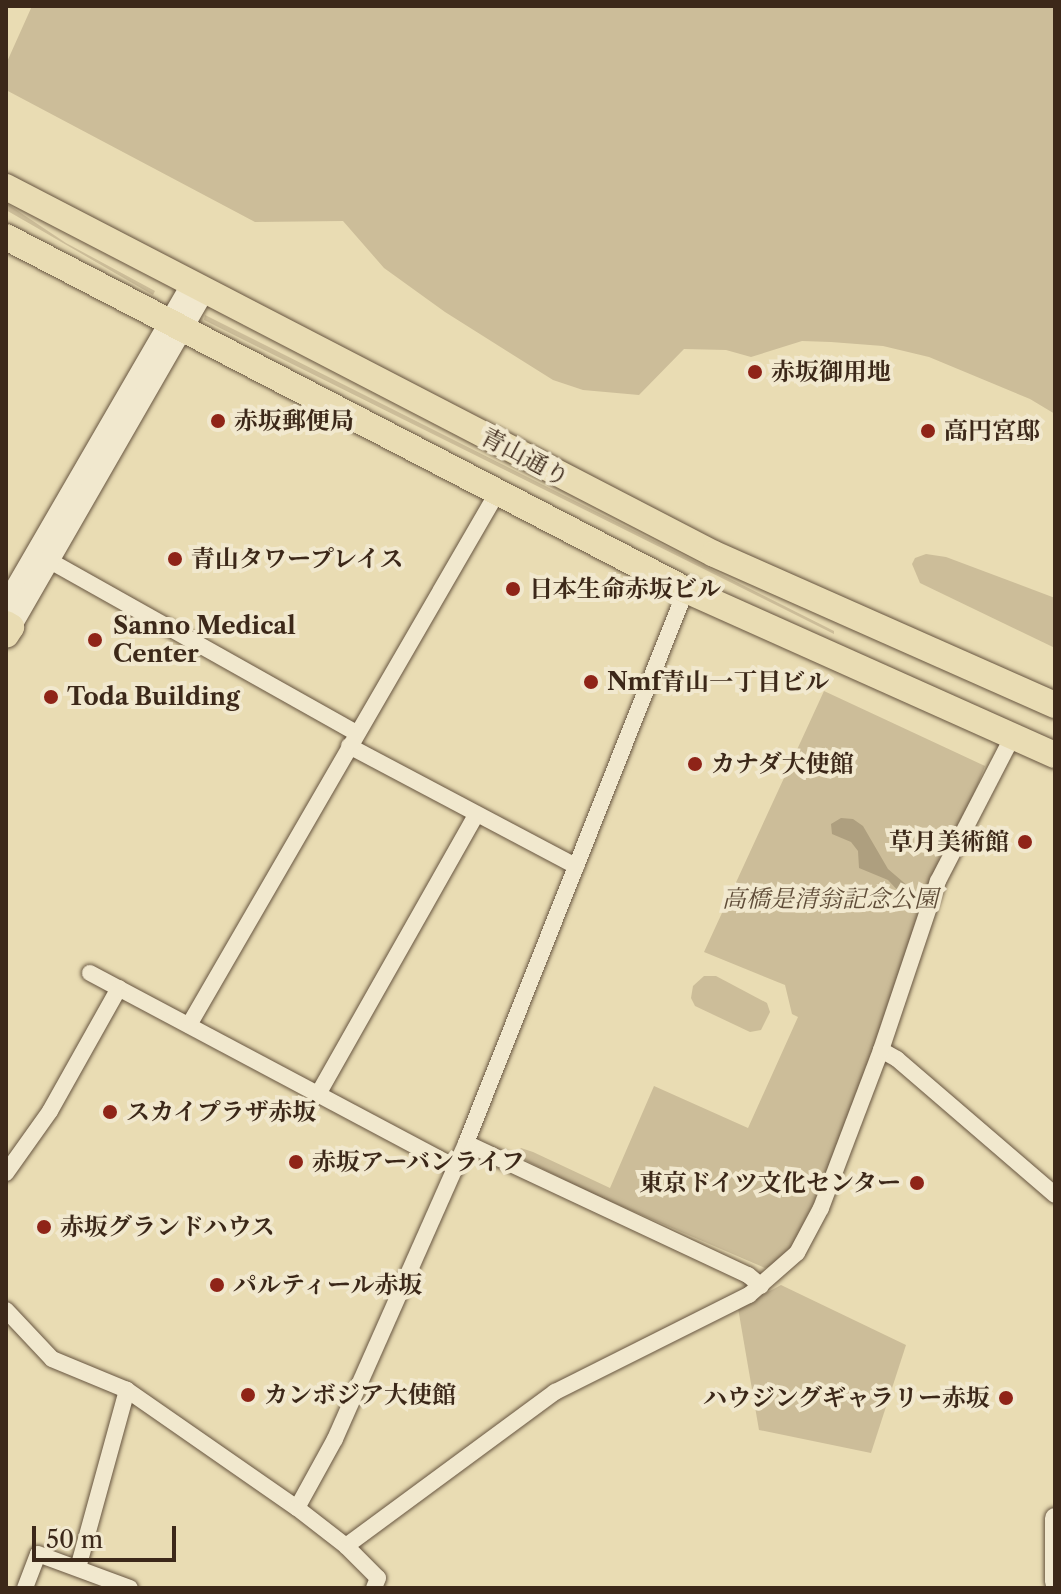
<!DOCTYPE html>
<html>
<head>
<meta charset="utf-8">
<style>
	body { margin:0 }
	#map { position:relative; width:1061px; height:1594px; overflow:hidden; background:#e9dcb3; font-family:"Libre Caslon Text","Noto Serif JP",serif }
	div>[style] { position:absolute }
	.green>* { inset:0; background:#ccbd99 }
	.water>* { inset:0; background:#ae9f7f }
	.roads { filter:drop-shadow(0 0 2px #675540) drop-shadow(0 0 2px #675540) }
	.minor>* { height:16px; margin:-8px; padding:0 8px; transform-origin:8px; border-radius:8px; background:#f1e8ce }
	.tertiary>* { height:20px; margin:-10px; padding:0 10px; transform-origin:10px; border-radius:10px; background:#f1e8ce }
	.primary>* { height:26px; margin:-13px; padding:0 13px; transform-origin:13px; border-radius:13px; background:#e9dcb3 }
	.trunk>* { height:26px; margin:-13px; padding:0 13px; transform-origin:13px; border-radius:13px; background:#e9dcb3 }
	.dots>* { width:22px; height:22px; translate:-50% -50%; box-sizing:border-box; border:4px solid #f1e8ce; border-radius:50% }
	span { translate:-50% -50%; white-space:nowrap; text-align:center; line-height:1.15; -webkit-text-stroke:8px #f1e8ce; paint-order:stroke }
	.poi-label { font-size:24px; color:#3c2819; font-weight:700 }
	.left { translate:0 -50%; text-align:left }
	.right { translate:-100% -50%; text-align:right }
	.street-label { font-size:24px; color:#3c2819 }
	.park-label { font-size:24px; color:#604d39; font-style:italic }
	.frame { position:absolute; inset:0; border:8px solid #3c2819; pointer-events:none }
	.scale { position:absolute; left:32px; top:1526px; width:144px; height:36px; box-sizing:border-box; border:4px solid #3c2819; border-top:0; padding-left:10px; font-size:24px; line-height:28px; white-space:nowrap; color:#3c2819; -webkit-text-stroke:6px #f1e8ce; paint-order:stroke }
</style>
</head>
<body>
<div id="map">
	<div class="green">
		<i style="clip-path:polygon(32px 6px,1055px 6px,1055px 414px,1030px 399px,929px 357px,883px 346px,831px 342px,802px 341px,751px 357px,726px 350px,684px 349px,639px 395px,583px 390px,553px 380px,445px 312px,384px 268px,343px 221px,255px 222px,6px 90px,6px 64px)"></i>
		<i style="clip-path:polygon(6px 203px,66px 243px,155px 291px,153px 295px,6px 210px)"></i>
		<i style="clip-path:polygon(205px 315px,834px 631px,834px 634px,204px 320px)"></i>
		<i style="clip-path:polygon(926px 554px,946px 557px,1055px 598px,1055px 648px,920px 583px,912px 564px,915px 558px)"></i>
		<i style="clip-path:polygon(824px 691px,985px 766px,814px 1203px,793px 1244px,777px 1264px,765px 1268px,593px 1194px,521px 1158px,518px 1152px,521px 1148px,533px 1152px,610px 1188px,654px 1086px,748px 1128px,798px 1017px,792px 1014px,785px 985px,704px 952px)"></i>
		<i style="clip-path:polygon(704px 976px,716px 976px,767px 1003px,770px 1012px,761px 1030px,750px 1032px,695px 1006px,691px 998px,693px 986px)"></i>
		<i style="clip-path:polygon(781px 1285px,906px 1345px,871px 1453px,759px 1430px,738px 1308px)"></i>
	</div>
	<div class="water">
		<i style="clip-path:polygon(841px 818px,853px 819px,863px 826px,888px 869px,909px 887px,909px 896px,901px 894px,888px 880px,859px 868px,858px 851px,851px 842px,832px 834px,831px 824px)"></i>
	</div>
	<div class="roads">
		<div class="minor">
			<i style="left:50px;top:561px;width:351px;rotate:29.3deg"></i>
			<i style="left:349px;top:746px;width:257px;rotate:27.9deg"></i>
			<i style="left:90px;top:973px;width:415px;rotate:28deg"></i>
			<i style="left:189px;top:1025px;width:615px;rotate:-59.93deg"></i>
			<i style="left:881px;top:1050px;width:18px;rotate:29deg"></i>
			<i style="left:897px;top:1059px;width:208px;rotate:40.7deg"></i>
			<i style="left:317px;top:1096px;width:323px;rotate:-60.5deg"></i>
			<i style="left:466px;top:1143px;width:311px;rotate:25.1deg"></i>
			<i style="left:748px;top:1275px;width:17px;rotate:40deg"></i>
			<i style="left:6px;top:1173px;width:76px;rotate:-54.6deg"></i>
			<i style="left:50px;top:1111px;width:141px;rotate:-60.7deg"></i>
			<i style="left:6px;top:1310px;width:67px;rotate:46.8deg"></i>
			<i style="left:52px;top:1359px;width:81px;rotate:22.5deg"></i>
			<i style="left:127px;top:1390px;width:207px;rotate:34.8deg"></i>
			<i style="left:297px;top:1508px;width:62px;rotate:37.8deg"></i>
			<i style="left:346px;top:1546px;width:45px;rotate:45deg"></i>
			<i style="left:378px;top:1578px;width:11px;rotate:112deg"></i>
			<i style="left:297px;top:1508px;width:79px;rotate:-61.2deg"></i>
			<i style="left:335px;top:1439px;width:324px;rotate:-66.1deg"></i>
			<i style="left:466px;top:1143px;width:595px;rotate:-68.31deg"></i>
			<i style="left:346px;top:1546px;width:260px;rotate:-36.4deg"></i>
			<i style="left:555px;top:1392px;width:217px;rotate:-26.6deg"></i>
			<i style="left:749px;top:1295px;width:64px;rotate:-41.2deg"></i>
			<i style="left:797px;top:1253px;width:51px;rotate:-61.9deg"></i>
			<i style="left:821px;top:1208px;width:169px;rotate:-69.2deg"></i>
			<i style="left:881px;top:1050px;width:178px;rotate:-71.4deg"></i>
			<i style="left:938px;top:881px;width:163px;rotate:-62.7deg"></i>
			<i style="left:78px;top:1568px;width:185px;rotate:-74.6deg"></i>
			<i style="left:25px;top:1588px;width:36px;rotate:-69deg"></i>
			<i style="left:38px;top:1554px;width:98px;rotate:20.3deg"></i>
		</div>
		<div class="tertiary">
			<i style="left:6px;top:604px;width:371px;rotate:-59.9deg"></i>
			<i style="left:11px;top:627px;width:389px;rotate:-60.1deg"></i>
			<i style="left:1055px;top:1518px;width:64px;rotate:90deg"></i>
		</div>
		<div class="primary">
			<i style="left:6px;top:624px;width:6px;rotate:31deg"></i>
			<i style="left:11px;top:627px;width:9px;rotate:122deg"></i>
		</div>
		<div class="trunk">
			<i style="left:6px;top:187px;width:797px;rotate:27.4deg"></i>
			<i style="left:714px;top:554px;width:373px;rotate:23.9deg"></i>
			<i style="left:6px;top:237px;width:766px;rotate:27.43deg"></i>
			<i style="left:686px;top:590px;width:404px;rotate:24.1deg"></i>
		</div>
	</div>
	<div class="dots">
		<i style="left:755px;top:372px;background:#8f2418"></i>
		<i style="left:218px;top:421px;background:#8f2418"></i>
		<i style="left:928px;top:431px;background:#8f2418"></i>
		<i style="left:175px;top:559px;background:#8f2418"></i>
		<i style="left:513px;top:589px;background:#8f2418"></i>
		<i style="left:95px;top:640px;background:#8f2418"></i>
		<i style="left:591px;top:682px;background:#8f2418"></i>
		<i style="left:51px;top:697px;background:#8f2418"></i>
		<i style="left:695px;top:764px;background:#8f2418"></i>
		<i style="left:1025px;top:842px;background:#8f2418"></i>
		<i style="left:110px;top:1112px;background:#8f2418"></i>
		<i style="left:296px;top:1162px;background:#8f2418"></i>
		<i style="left:917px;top:1183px;background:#8f2418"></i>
		<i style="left:44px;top:1227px;background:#8f2418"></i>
		<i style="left:217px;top:1285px;background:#8f2418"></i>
		<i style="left:248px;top:1395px;background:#8f2418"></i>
		<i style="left:1006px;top:1398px;background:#8f2418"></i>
	</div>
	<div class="poi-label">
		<span class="left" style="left:771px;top:372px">赤坂御用地</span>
		<span class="left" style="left:234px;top:421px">赤坂郵便局</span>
		<span class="left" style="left:944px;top:431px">高円宮邸</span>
		<span class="left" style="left:191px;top:559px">青山タワープレイス</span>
		<span class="left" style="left:529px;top:589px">日本生命赤坂ビル</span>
		<span class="left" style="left:113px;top:640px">Sanno Medical<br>Center</span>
		<span class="left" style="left:607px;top:682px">Nmf青山一丁目ビル</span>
		<span class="left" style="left:67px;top:697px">Toda Building</span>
		<span class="left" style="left:711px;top:764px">カナダ大使館</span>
		<span class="right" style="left:1009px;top:842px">草月美術館</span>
		<span class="left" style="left:126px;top:1112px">スカイプラザ赤坂</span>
		<span class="left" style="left:312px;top:1162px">赤坂アーバンライフ</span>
		<span class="right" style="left:901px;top:1183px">東京ドイツ文化センター</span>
		<span class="left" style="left:60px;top:1227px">赤坂グランドハウス</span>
		<span class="left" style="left:233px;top:1285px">パルティール赤坂</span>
		<span class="left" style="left:264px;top:1395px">カンボジア大使館</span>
		<span class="right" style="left:990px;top:1398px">ハウジングギャラリー赤坂</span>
	</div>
	<div class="street-label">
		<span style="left:525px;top:457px;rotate:28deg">青山通り</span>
	</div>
	<div class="park-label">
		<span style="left:830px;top:899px">高橋是清翁記念公園</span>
	</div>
	<div class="frame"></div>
	<div class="scale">50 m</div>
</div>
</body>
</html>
